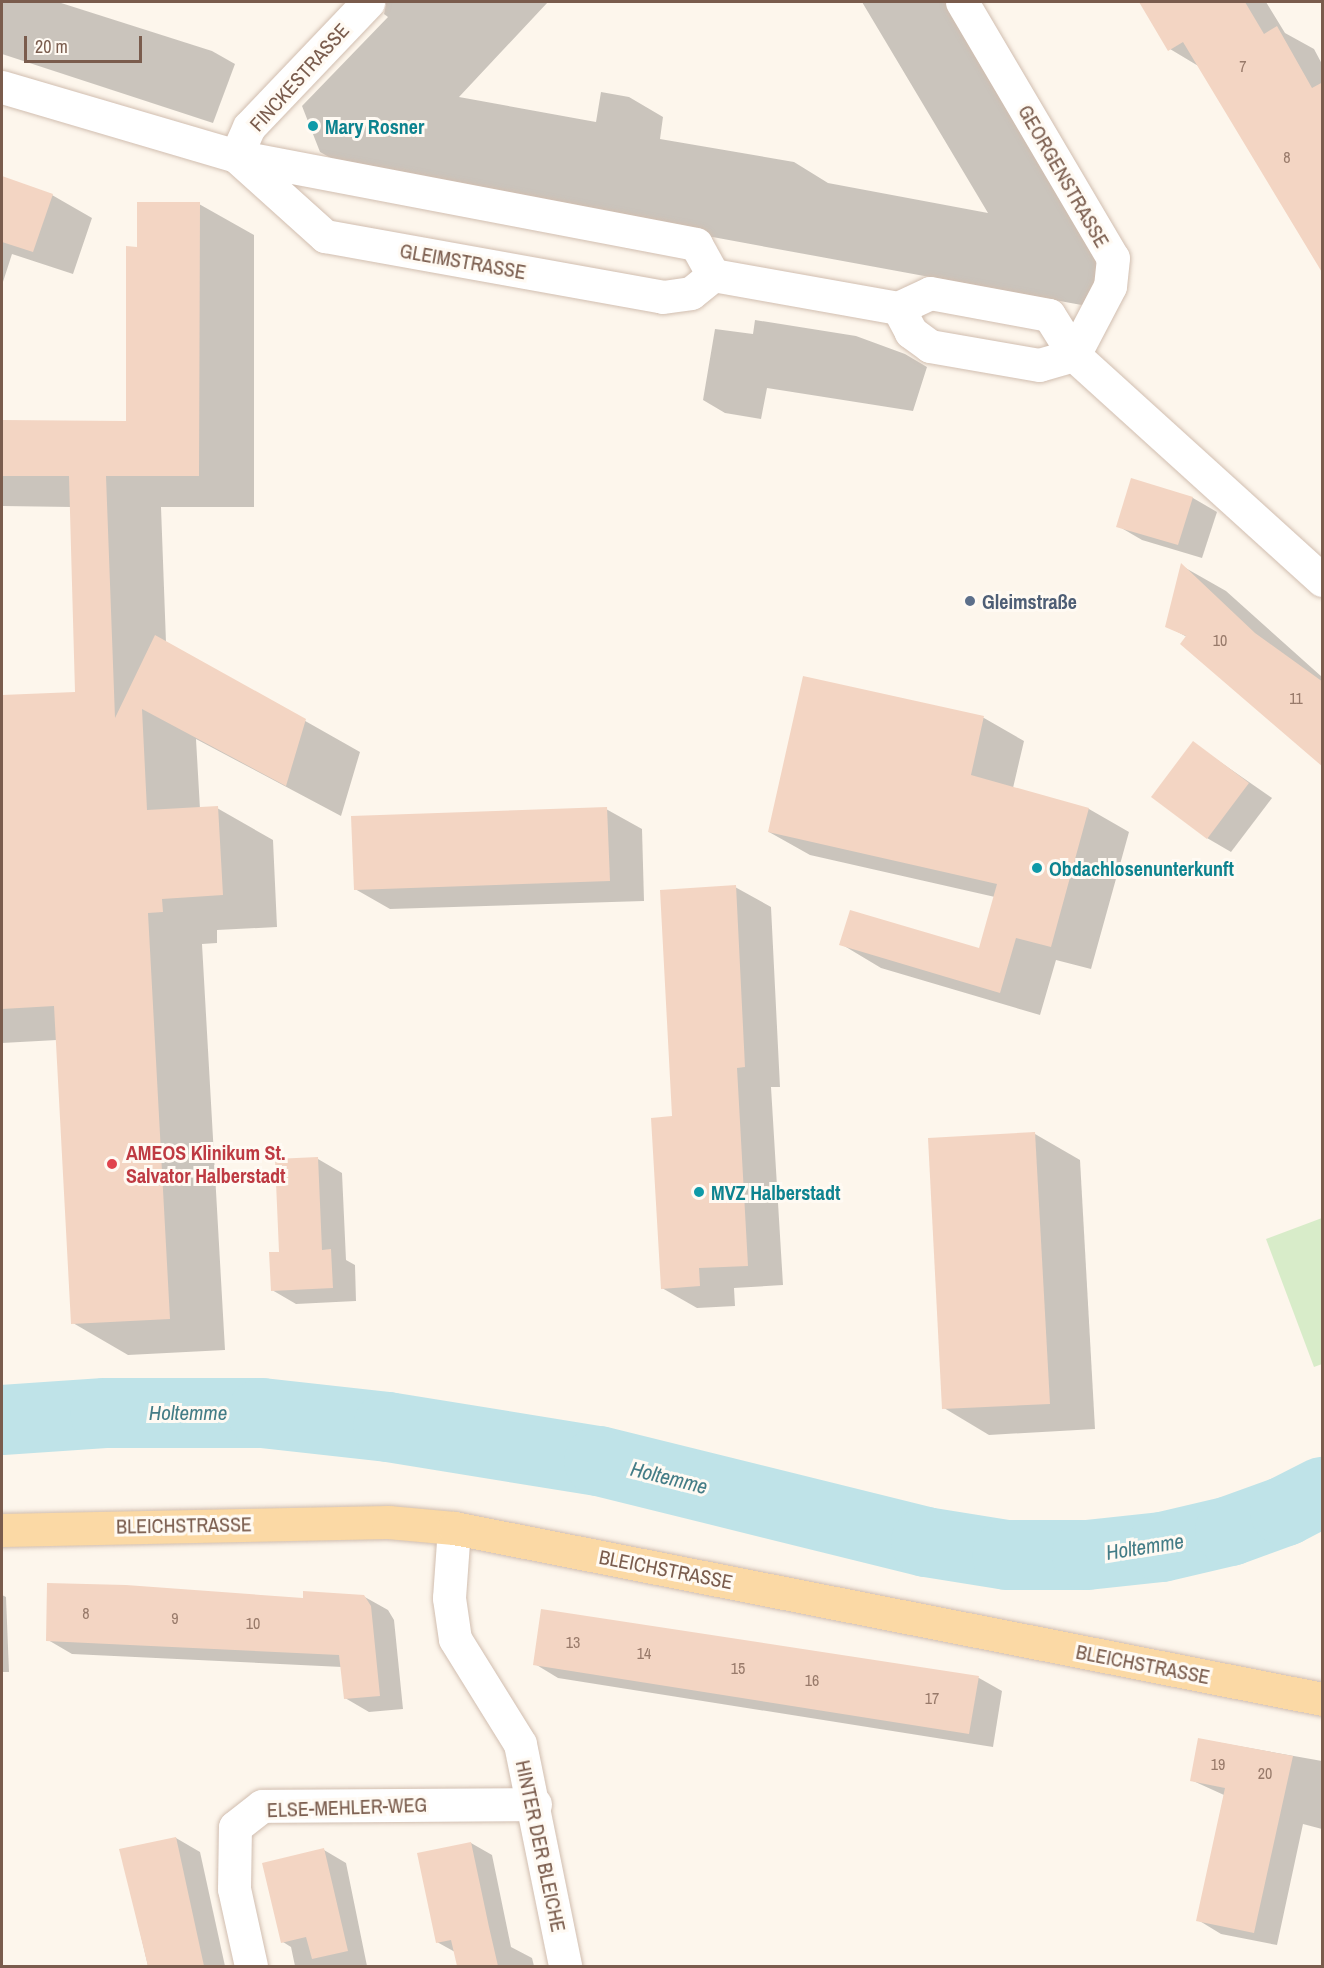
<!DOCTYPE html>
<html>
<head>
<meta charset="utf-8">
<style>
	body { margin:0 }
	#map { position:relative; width:1324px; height:1968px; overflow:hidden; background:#fdf6ec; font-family:"Archivo Narrow",sans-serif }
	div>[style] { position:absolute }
	.green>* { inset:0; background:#d8ecc9 }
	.shadow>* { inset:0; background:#0003 }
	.river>* { height:70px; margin:-35px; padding:0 35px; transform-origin:35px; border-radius:35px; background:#bfe3e8 }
	.building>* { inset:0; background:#f3d5c3 }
	.roads { filter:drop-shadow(0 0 2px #d1beb0) drop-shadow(0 0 2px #d1beb0) }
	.minor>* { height:33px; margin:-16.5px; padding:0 16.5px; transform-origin:16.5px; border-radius:16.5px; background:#fff }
	.major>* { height:33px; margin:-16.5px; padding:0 16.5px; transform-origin:16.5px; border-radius:16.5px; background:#fbd9a5 }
	.dots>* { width:16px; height:16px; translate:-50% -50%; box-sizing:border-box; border:3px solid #fffaf3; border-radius:50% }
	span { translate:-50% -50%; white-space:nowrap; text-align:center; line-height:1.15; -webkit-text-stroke:6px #fffaf3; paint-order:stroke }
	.number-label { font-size:16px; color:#987a6a }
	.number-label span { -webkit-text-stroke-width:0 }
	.street-label { font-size:20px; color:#7a5c4d }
	.culture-label { font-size:20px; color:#0d838f; font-weight:700 }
	.left { translate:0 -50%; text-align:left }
	.service-label { font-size:20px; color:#4e5e75; font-weight:700 }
	.health-label { font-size:20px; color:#be3a42; font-weight:700 }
	.water-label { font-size:21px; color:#437c86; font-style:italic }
	.frame { position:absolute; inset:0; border:3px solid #7a5c4d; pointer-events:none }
	.scale { position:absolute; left:24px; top:36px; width:118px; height:27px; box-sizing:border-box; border:3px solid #7a5c4d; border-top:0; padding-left:8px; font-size:18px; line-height:21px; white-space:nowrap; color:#7a5c4d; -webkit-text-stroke:4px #fffaf3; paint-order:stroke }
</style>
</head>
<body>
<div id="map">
	<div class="green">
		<i style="clip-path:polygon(1322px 1218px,1322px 1364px,1314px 1367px,1266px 1239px)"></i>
	</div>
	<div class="shadow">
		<i style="clip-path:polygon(3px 2px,58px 2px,212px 51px,235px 64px,213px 123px,2px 54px)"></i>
		<i style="clip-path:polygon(379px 2px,548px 2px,459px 97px,596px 122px,601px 92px,629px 97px,663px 117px,660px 139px,794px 162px,828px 183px,988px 213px,862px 2px,954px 2px,1121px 280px,1098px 308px,354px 171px,320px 152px,302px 106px,388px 17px,384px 14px,386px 5px)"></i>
		<i style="clip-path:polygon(1141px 2px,1266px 2px,1285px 33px,1314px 49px,1322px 64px,1322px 271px,1200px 67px,1170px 49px)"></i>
		<i style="clip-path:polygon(2px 178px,52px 195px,92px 218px,73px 274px,12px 254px,2px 285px)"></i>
		<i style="clip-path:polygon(199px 204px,254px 235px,254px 507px,161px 507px,166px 642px,360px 752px,341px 816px,196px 739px,200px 809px,217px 808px,273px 840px,277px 927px,217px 930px,217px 943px,202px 944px,225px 1350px,128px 1355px,73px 1323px,57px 1040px,2px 1043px,2px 697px,77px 693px,71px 507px,2px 506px,2px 422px,127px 422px,138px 248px)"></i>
		<i style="clip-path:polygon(755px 320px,856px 336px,905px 354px,927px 367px,913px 411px,767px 388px,761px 419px,725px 413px,703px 400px,715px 329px,753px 334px)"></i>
		<i style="clip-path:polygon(1132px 480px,1193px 498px,1217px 512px,1202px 558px,1142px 540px,1118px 526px)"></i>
		<i style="clip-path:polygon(1182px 566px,1226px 591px,1322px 677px,1322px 765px,1187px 637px,1167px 626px)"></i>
		<i style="clip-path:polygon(804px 677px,984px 718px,1024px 741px,1013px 788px,1089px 809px,1129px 832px,1091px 969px,1056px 960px,1040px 1015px,881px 968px,841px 944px,980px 950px,995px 897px,810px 855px,769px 832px)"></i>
		<i style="clip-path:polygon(1193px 743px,1272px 798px,1231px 852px,1207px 838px)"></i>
		<i style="clip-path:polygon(606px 809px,642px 829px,644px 901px,390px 909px,355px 889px)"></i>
		<i style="clip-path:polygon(735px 887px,771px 907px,780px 1087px,771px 1087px,783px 1285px,734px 1288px,735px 1306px,697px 1308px,662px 1288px,674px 1118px)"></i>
		<i style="clip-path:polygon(1035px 1134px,1080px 1160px,1095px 1429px,989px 1435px,944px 1408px)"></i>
		<i style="clip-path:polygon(318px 1159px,342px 1173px,346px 1260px,355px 1265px,356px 1301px,296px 1304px,272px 1290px,280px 1253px)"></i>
		<i style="clip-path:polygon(2px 1595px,6px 1597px,9px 1672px,2px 1672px)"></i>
		<i style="clip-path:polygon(363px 1596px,388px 1610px,394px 1620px,403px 1709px,369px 1712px,345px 1698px,342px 1667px,72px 1654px,48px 1640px,304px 1600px)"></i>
		<i style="clip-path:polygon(535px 1664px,979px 1678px,1002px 1691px,993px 1747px,558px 1678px)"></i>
		<i style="clip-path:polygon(1199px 1739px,1322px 1761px,1322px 1829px,1303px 1824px,1277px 1945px,1221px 1934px,1198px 1920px,1224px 1795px,1191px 1780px)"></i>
		<i style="clip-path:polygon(176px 1838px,200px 1852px,225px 1966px,148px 1966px,121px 1850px)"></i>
		<i style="clip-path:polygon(471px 1843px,492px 1855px,511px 1947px,532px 1958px,534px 1966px,458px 1966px,455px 1952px,437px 1942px)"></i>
		<i style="clip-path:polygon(324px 1850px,346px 1863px,367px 1966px,295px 1966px,291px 1947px,283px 1942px)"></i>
	</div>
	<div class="river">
		<i style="left:2px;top:1420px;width:103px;rotate:-3.9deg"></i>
		<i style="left:105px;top:1413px;width:157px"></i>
		<i style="left:262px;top:1413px;width:127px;rotate:6.3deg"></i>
		<i style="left:388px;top:1427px;width:214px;rotate:9.2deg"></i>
		<i style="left:599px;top:1461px;width:337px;rotate:13.9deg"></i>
		<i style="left:926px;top:1542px;width:82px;rotate:9.1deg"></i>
		<i style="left:1007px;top:1555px;width:80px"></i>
		<i style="left:1087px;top:1555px;width:75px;rotate:-6.1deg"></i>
		<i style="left:1162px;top:1547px;width:70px;rotate:-13.2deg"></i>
		<i style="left:1230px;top:1531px;width:59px;rotate:-20deg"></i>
		<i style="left:1285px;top:1511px;width:42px;rotate:-27.2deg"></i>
	</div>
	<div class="building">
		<i style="clip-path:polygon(1139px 2px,1245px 2px,1264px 34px,1277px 26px,1312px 88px,1323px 82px,1323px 274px,1183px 42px,1168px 51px)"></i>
		<i style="clip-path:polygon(2px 176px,53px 194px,33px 252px,2px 242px)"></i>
		<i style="clip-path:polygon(137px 202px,200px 202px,199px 476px,106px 476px,115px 718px,155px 635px,306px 719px,286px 786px,142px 709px,147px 810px,218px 806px,223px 895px,162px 899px,163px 912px,148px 913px,170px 1319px,71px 1324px,54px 1006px,2px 1009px,2px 695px,75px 692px,69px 476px,2px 476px,2px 420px,126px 421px,126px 246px,137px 247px)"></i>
		<i style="clip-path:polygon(1131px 478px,1193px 497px,1178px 545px,1116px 527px)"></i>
		<i style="clip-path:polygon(1181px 563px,1255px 633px,1323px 682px,1323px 767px,1180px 644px,1186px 636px,1165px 627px)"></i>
		<i style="clip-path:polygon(803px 676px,984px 716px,971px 775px,1089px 808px,1051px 947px,1016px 938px,1000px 993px,839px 945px,850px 910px,979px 948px,997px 884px,768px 832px)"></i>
		<i style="clip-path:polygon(1193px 741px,1249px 783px,1207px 839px,1151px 797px)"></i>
		<i style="clip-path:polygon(607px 807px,610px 881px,354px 890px,351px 816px)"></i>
		<i style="clip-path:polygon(736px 885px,745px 1067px,737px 1068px,748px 1266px,699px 1268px,700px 1286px,661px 1289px,651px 1118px,672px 1116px,660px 890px)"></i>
		<i style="clip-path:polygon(1035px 1132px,1050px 1404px,942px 1409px,928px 1138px)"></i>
		<i style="clip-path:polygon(318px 1157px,322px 1250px,331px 1249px,333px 1288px,271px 1291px,269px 1252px,279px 1252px,275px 1159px)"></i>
		<i style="clip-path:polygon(47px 1583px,126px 1585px,303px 1598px,303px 1591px,364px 1595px,371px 1606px,380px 1696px,344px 1699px,339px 1655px,46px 1641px)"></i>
		<i style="clip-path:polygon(541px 1609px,979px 1676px,969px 1734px,533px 1665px)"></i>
		<i style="clip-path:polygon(1198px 1738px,1293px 1756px,1254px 1933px,1196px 1921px,1225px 1788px,1190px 1781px)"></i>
		<i style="clip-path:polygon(176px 1837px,204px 1966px,148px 1966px,119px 1849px)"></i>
		<i style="clip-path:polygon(471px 1842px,489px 1927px,498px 1966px,457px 1966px,451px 1940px,436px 1943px,417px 1853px)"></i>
		<i style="clip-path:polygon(324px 1848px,348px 1951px,312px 1959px,306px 1937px,281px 1943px,262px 1863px)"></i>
	</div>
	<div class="roads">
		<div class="minor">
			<i style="left:962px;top:2px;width:297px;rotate:59.5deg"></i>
			<i style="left:1113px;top:258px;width:28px;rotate:96deg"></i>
			<i style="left:1110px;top:286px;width:78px;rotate:117.6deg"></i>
			<i style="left:1074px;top:355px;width:335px;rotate:42.2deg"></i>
			<i style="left:2px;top:87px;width:244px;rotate:16.4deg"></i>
			<i style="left:236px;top:156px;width:32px;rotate:-66deg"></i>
			<i style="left:249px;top:127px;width:173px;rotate:-46.4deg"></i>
			<i style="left:713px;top:275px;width:35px;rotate:-119deg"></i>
			<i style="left:696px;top:244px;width:468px;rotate:-169.2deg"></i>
			<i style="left:236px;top:156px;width:120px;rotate:42deg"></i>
			<i style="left:325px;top:236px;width:343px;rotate:10.2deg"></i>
			<i style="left:663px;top:297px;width:28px;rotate:-8deg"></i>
			<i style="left:691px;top:293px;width:28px;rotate:-39deg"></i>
			<i style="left:713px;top:275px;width:188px;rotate:10.1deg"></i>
			<i style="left:898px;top:308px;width:35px;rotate:-25deg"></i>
			<i style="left:930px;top:293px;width:121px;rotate:10.5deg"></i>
			<i style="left:1049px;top:315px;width:47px;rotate:58deg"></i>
			<i style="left:1074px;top:355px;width:36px;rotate:164deg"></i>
			<i style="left:1039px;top:365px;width:111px;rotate:-170.1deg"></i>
			<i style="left:930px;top:346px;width:24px;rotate:-144deg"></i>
			<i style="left:911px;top:332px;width:27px;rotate:-118deg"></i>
			<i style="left:454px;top:1528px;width:70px;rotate:94.1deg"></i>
			<i style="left:449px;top:1598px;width:41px;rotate:81.7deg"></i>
			<i style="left:455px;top:1639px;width:123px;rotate:58.2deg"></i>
			<i style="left:520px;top:1744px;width:227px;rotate:78.5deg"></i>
			<i style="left:251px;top:1966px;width:79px;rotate:-102.4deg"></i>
			<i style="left:234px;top:1889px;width:62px;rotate:-89.1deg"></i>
			<i style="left:235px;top:1827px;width:34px;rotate:-38deg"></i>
			<i style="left:262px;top:1806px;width:273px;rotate:-0.4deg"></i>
		</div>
		<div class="major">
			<i style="left:2px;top:1530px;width:386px;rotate:-1.2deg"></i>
			<i style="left:388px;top:1522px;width:66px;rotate:5.2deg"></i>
			<i style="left:454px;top:1528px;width:885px;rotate:11.14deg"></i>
		</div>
	</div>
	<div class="dots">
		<i style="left:313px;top:126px;background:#0f9aa8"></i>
		<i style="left:970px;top:601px;background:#5c6f8a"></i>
		<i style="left:1037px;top:868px;background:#0f9aa8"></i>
		<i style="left:112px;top:1164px;background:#e0444e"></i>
		<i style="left:699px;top:1192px;background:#0f9aa8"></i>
	</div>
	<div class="number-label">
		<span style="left:1243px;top:66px">7</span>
		<span style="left:1287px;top:157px">8</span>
		<span style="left:1220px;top:640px">10</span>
		<span style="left:1296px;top:698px">11</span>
		<span style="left:86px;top:1613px">8</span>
		<span style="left:175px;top:1618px">9</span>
		<span style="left:253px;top:1623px">10</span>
		<span style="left:573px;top:1642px">13</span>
		<span style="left:644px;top:1653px">14</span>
		<span style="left:738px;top:1668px">15</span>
		<span style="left:812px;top:1680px">16</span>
		<span style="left:932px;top:1698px">17</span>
		<span style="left:1218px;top:1764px">19</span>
		<span style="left:1265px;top:1773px">20</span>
	</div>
	<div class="street-label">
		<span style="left:299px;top:77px;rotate:-48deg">FINCKESTRASSE</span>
		<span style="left:1064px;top:176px;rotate:60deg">GEORGENSTRASSE</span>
		<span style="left:463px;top:261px;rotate:10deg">GLEIMSTRASSE</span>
		<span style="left:184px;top:1525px;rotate:-1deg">BLEICHSTRASSE</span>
		<span style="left:666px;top:1569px;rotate:11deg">BLEICHSTRASSE</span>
		<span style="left:1143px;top:1664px;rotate:11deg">BLEICHSTRASSE</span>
		<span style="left:347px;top:1807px;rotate:-2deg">ELSE-MEHLER-WEG</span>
		<span style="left:541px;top:1846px;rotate:78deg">HINTER DER BLEICHE</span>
	</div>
	<div class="culture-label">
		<span class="left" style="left:325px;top:126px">Mary Rosner</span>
		<span class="left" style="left:1049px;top:868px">Obdachlosenunterkunft</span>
		<span class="left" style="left:711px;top:1192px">MVZ Halberstadt</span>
	</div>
	<div class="service-label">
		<span class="left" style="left:982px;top:601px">Gleimstraße</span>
	</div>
	<div class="health-label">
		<span class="left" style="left:126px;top:1164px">AMEOS Klinikum St.<br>Salvator Halberstadt</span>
	</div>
	<div class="water-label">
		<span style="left:188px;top:1413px">Holtemme</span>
		<span style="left:669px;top:1478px;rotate:14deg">Holtemme</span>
		<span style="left:1145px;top:1547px;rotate:-9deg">Holtemme</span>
	</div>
	<div class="frame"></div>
	<div class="scale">20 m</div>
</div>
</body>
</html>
